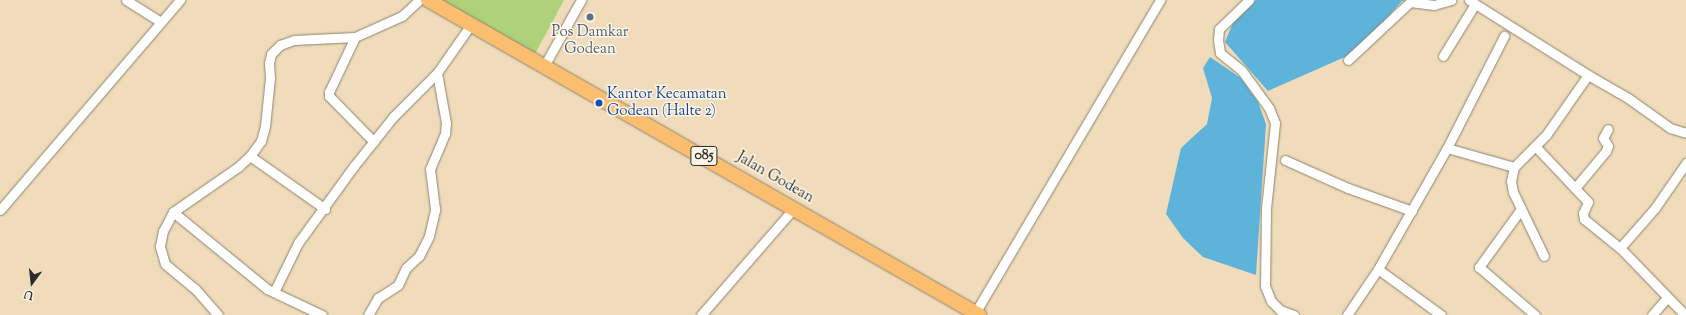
<!DOCTYPE html>
<html>
<head>
<meta charset="utf-8">
<style>
	body { margin:0 }
	#map { position:relative; width:1686px; height:315px; overflow:hidden; background:#f0dcba; font-family:"Sorts Mill Goudy",serif }
	div>[style] { position:absolute }
	.green>* { inset:0; background:#afd17a }
	.water>* { inset:0; background:#5db3d9 }
	.roads { filter:drop-shadow(0 0 1px #8e8472) drop-shadow(0 0 1px #8e8472) }
	.street>* { height:9px; margin:-4.5px; padding:0 4.5px; transform-origin:4.5px; border-radius:4.5px; background:#fff }
	.primary>* { height:14px; margin:-7px; padding:0 7px; transform-origin:7px; border-radius:7px; background:#fbbe6e }
	.dots>* { width:11px; height:11px; translate:-50% -50%; box-sizing:border-box; border:2px solid #fcf5e5; border-radius:50% }
	span { translate:-50% -50%; white-space:nowrap; text-align:center; line-height:1.15; -webkit-text-stroke:3px #fcf5e5; paint-order:stroke }
	.shield-label span { padding:1px 3px; background:#fcf5e5; border:1px solid; border-radius:3px; -webkit-text-stroke-width:0 }
	.shield-label { font-size:14px; color:#2b2b2b; font-weight:700 }
	.service-label { font-size:15px; color:#4e5e75 }
	.transit-label { font-size:15px; color:#164399 }
	.left { translate:0 -50%; text-align:left }
	.street-label { font-size:15px; color:#2b2b2b }
	.north { position:absolute; left:12px; top:263px; width:40px; height:40px; -webkit-text-stroke:3px #fcf5e5; paint-order:stroke; rotate:195deg; font-size:11px; font-weight:700; line-height:16px; text-align:center; color:#2b2b2b }
	.north::after { content:''; display:block; margin:auto; width:14px; height:18px; background:#2b2b2b; clip-path:polygon(50% 0,100% 100%,50% 72%,0 100%) }
</style>
</head>
<body>
<div id="map">
	<div class="green">
		<i style="clip-path:polygon(441px 0,564px 0,535px 54px)"></i>
	</div>
	<div class="water">
		<i style="clip-path:polygon(1256px 0,1409px 0,1402px 1px,1364px 43px,1345px 57px,1268px 91px,1225px 42px,1233px 23px)"></i>
		<i style="clip-path:polygon(1210px 57px,1241px 78px,1258px 102px,1266px 124px,1256px 275px,1203px 257px,1183px 238px,1166px 214px,1181px 148px,1207px 124px,1212px 98px,1203px 68px)"></i>
	</div>
	<div class="roads">
		<div class="street">
			<i style="left:126px;top:0;width:41px;rotate:32.2deg"></i>
			<i style="left:1249px;top:0;width:42px;rotate:136deg"></i>
			<i style="left:1219px;top:29px;width:11px;rotate:95deg"></i>
			<i style="left:1218px;top:40px;width:13px;rotate:81deg"></i>
			<i style="left:1220px;top:53px;width:28px;rotate:39deg"></i>
			<i style="left:1242px;top:71px;width:46px;rotate:53.9deg"></i>
			<i style="left:1269px;top:108px;width:16px;rotate:68deg"></i>
			<i style="left:1275px;top:123px;width:86px;rotate:96deg"></i>
			<i style="left:1266px;top:209px;width:77px;rotate:90.7deg"></i>
			<i style="left:1265px;top:286px;width:16px;rotate:68deg"></i>
			<i style="left:1271px;top:301px;width:13px;rotate:45deg"></i>
			<i style="left:1280px;top:310px;width:15px;rotate:20deg"></i>
			<i style="left:1469px;top:0;width:141px;rotate:32.2deg"></i>
			<i style="left:1588px;top:75px;width:73px;rotate:125deg"></i>
			<i style="left:1546px;top:135px;width:45px;rotate:135deg"></i>
			<i style="left:1514px;top:167px;width:14px;rotate:102deg"></i>
			<i style="left:1511px;top:181px;width:11px;rotate:80deg"></i>
			<i style="left:1513px;top:192px;width:71px;rotate:64.2deg"></i>
			<i style="left:355px;top:37px;width:61px;rotate:115.3deg"></i>
			<i style="left:329px;top:92px;width:4px;rotate:90deg"></i>
			<i style="left:329px;top:96px;width:64px;rotate:45.6deg"></i>
			<i style="left:1443px;top:56px;width:61px;rotate:-58.4deg"></i>
			<i style="left:1348px;top:60px;width:85px;rotate:-43.1deg"></i>
			<i style="left:1410px;top:2px;width:24px;rotate:7deg"></i>
			<i style="left:1434px;top:5px;width:18px;rotate:-16deg"></i>
			<i style="left:544px;top:66px;width:76px;rotate:-60.7deg"></i>
			<i style="left:1588px;top:75px;width:46px;rotate:29.9deg"></i>
			<i style="left:1628px;top:98px;width:52px;rotate:35.5deg"></i>
			<i style="left:1670px;top:128px;width:17px;rotate:17deg"></i>
			<i style="left:1535px;top:146px;width:77px;rotate:46.6deg"></i>
			<i style="left:1588px;top:202px;width:12px;rotate:114deg"></i>
			<i style="left:1583px;top:213px;width:6px;rotate:81deg"></i>
			<i style="left:1584px;top:219px;width:46px;rotate:38.9deg"></i>
			<i style="left:1447px;top:148px;width:70px;rotate:15.8deg"></i>
			<i style="left:250px;top:156px;width:92px;rotate:35.2deg"></i>
			<i style="left:1285px;top:160px;width:69px;rotate:24deg"></i>
			<i style="left:1348px;top:188px;width:68px;rotate:19.8deg"></i>
			<i style="left:1575px;top:188px;width:48px;rotate:-50deg"></i>
			<i style="left:1606px;top:151px;width:5px;rotate:-68deg"></i>
			<i style="left:1608px;top:146px;width:9px;rotate:-122deg"></i>
			<i style="left:1603px;top:138px;width:10px;rotate:-61deg"></i>
			<i style="left:1521px;top:209px;width:72px;rotate:125.9deg"></i>
			<i style="left:1479px;top:267px;width:74px;rotate:40.6deg"></i>
			<i style="left:0;top:210px;width:277px;rotate:-49.4deg"></i>
			<i style="left:173px;top:212px;width:122px;rotate:39.3deg"></i>
			<i style="left:267px;top:289px;width:61px;rotate:25.3deg"></i>
			<i style="left:274px;top:292px;width:55px;rotate:-63.9deg"></i>
			<i style="left:298px;top:243px;width:95px;rotate:-54deg"></i>
			<i style="left:354px;top:166px;width:63px;rotate:-51.5deg"></i>
			<i style="left:393px;top:117px;width:62px;rotate:-45deg"></i>
			<i style="left:975px;top:313px;width:364px;rotate:-59.4deg"></i>
			<i style="left:218px;top:315px;width:35px;rotate:-131deg"></i>
			<i style="left:195px;top:289px;width:39px;rotate:-140deg"></i>
			<i style="left:165px;top:264px;width:19px;rotate:-106deg"></i>
			<i style="left:160px;top:246px;width:15px;rotate:-79deg"></i>
			<i style="left:163px;top:231px;width:21px;rotate:-62deg"></i>
			<i style="left:173px;top:212px;width:79px;rotate:-34.7deg"></i>
			<i style="left:238px;top:167px;width:16px;rotate:-43deg"></i>
			<i style="left:250px;top:156px;width:19px;rotate:-54deg"></i>
			<i style="left:261px;top:141px;width:16px;rotate:-75deg"></i>
			<i style="left:265px;top:126px;width:48px;rotate:-84.1deg"></i>
			<i style="left:270px;top:78px;width:15px;rotate:-94deg"></i>
			<i style="left:269px;top:63px;width:9px;rotate:-77deg"></i>
			<i style="left:271px;top:54px;width:13px;rotate:-45deg"></i>
			<i style="left:280px;top:45px;width:15px;rotate:-20deg"></i>
			<i style="left:294px;top:40px;width:61px;rotate:-2.8deg"></i>
			<i style="left:355px;top:37px;width:51px;rotate:-24.1deg"></i>
			<i style="left:402px;top:16px;width:23px;rotate:-43deg"></i>
			<i style="left:368px;top:315px;width:20px;rotate:-60deg"></i>
			<i style="left:378px;top:298px;width:24px;rotate:-33deg"></i>
			<i style="left:398px;top:285px;width:19px;rotate:-65deg"></i>
			<i style="left:406px;top:268px;width:18px;rotate:-43deg"></i>
			<i style="left:419px;top:256px;width:22px;rotate:-63deg"></i>
			<i style="left:429px;top:236px;width:28px;rotate:-77deg"></i>
			<i style="left:435px;top:209px;width:40px;rotate:-97.1deg"></i>
			<i style="left:430px;top:169px;width:38px;rotate:-67deg"></i>
			<i style="left:445px;top:134px;width:11px;rotate:-85deg"></i>
			<i style="left:446px;top:123px;width:51px;rotate:-100.2deg"></i>
			<i style="left:437px;top:73px;width:61px;rotate:-55deg"></i>
			<i style="left:701px;top:315px;width:142px;rotate:-49deg"></i>
			<i style="left:1347px;top:315px;width:55px;rotate:-56deg"></i>
			<i style="left:1441px;top:315px;width:78px;rotate:-143.9deg"></i>
			<i style="left:1378px;top:269px;width:139px;rotate:-60.3deg"></i>
			<i style="left:1447px;top:148px;width:126px;rotate:-63deg"></i>
			<i style="left:1652px;top:315px;width:23px;rotate:-49deg"></i>
			<i style="left:1685px;top:315px;width:93px;rotate:-134.1deg"></i>
			<i style="left:1620px;top:248px;width:53px;rotate:-48.8deg"></i>
			<i style="left:1655px;top:208px;width:55px;rotate:-55.4deg"></i>
		</div>
		<div class="primary">
			<i style="left:428px;top:0;width:635px;rotate:29.76deg"></i>
		</div>
	</div>
	<div class="dots">
		<i style="left:590px;top:17px;background:#5c6f8a"></i>
		<i style="left:599px;top:103px;background:#1a4fb4"></i>
	</div>
	<div class="shield-label">
		<span style="left:704px;top:156px">085</span>
	</div>
	<div class="service-label">
		<span style="left:590px;top:41px">Pos Damkar<br>Godean</span>
	</div>
	<div class="transit-label">
		<span class="left" style="left:607px;top:103px">Kantor Kecamatan<br>Godean (Halte 2)</span>
	</div>
	<div class="street-label">
		<span style="left:775px;top:178px;rotate:30deg">Jalan Godean</span>
	</div>
	<div class="north">U</div>
</div>
</body>
</html>
